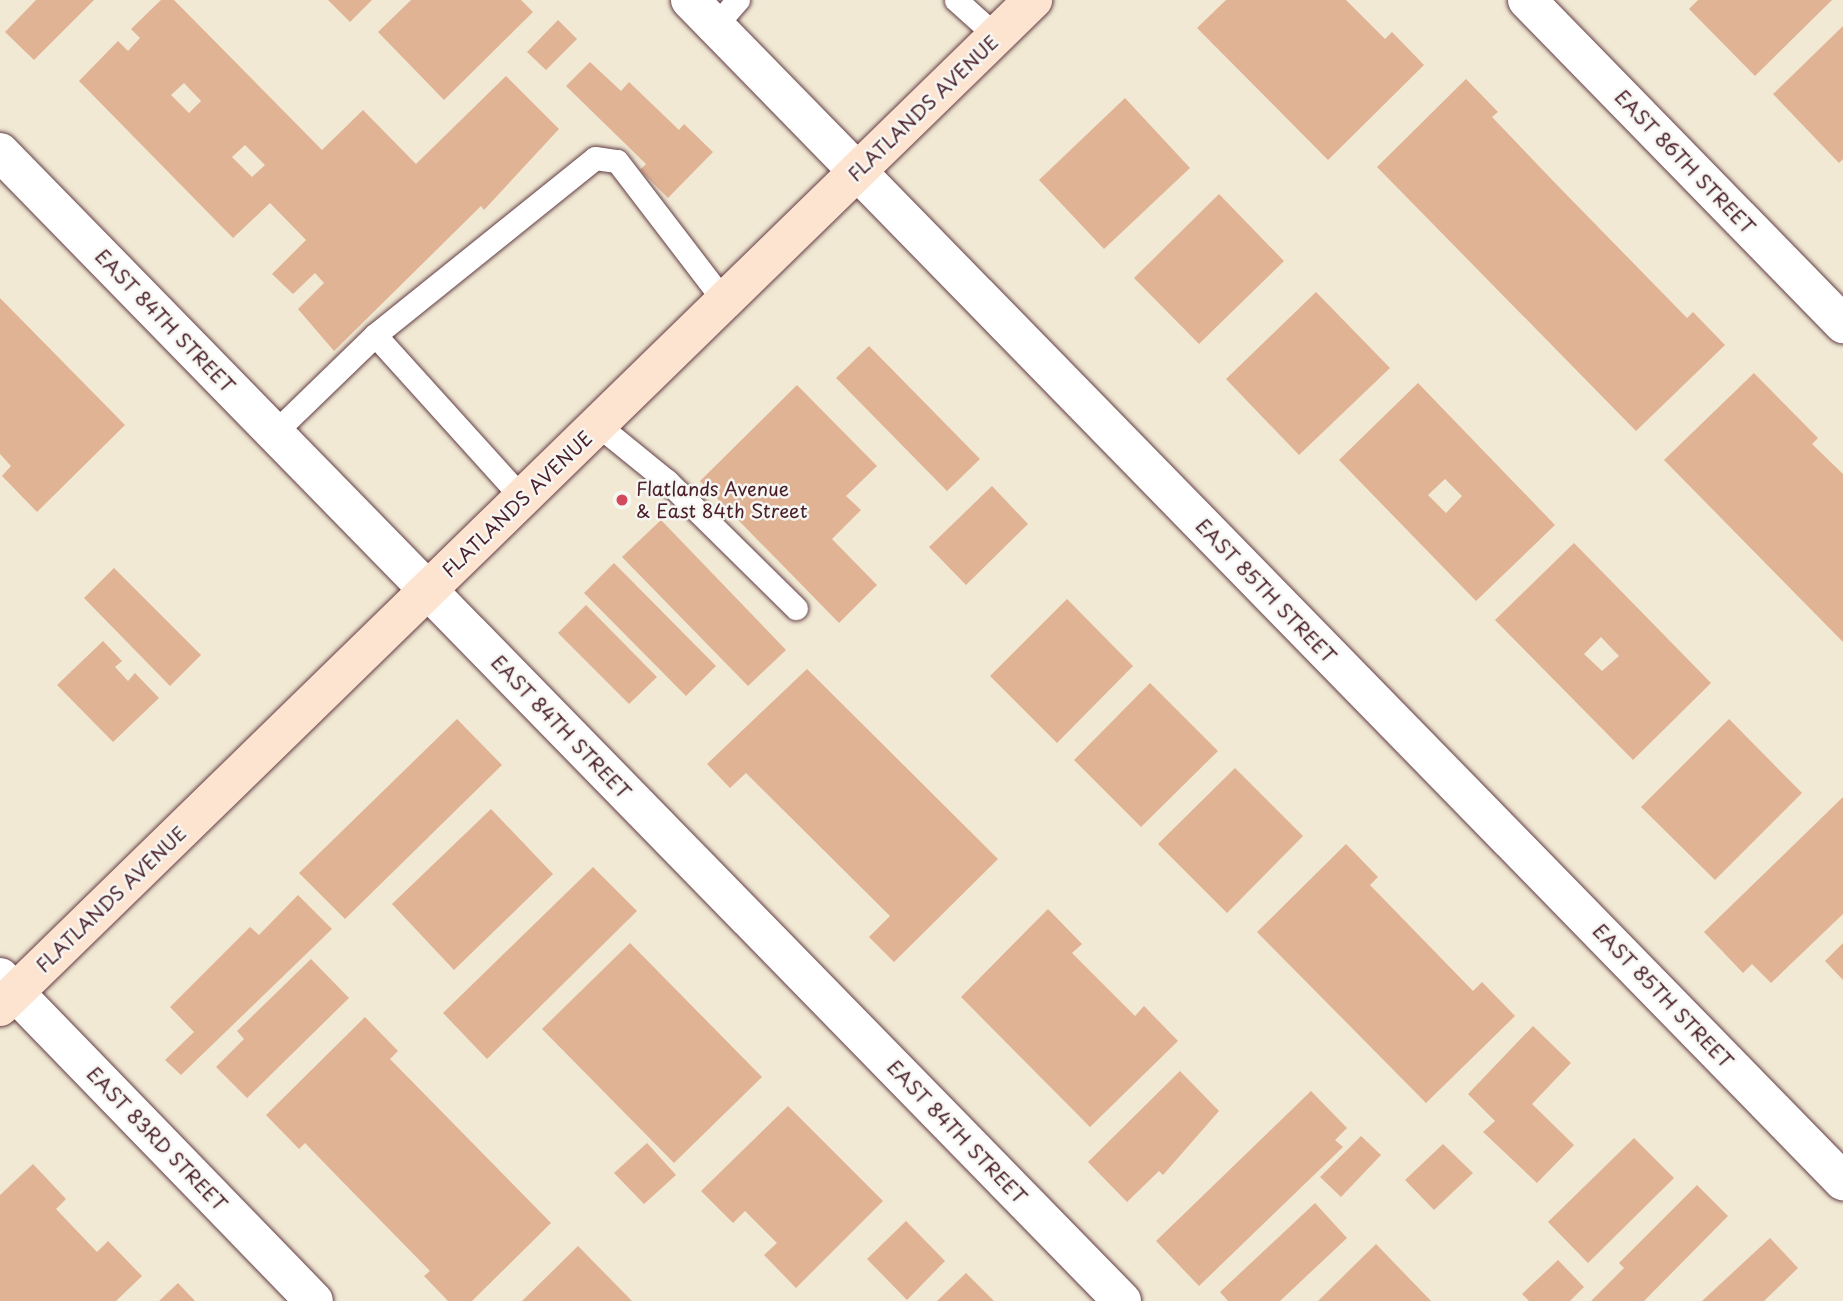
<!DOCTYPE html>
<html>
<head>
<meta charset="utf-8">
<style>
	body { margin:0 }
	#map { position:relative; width:1843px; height:1301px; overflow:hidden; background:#f1e9d4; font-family:"Playpen Sans",sans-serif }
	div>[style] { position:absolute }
	.building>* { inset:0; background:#e0b395 }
	.roads { filter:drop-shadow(0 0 2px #633d44) drop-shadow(0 0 2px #633d44) }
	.lane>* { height:23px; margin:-11.5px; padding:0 11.5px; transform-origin:11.5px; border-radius:11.5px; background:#fff }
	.street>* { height:38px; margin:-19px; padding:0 19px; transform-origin:19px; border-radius:19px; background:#fff }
	.secondary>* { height:38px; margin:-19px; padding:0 19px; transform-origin:19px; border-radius:19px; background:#fde4d0 }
	.dots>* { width:19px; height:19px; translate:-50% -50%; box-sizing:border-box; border:4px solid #f6f6f2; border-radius:50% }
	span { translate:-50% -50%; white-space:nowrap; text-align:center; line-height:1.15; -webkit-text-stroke:5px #f6f6f2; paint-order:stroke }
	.street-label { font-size:19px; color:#4a1f2b }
	.poi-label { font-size:19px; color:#4a1f2b }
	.left { translate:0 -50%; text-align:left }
</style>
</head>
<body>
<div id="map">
	<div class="building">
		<i style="clip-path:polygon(36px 0,94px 0,34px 60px,5px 32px)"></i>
		<i style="clip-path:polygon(evenodd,161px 0,174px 0,322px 150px,363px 110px,416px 164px,506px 76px,559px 129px,484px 210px,481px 206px,334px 351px,298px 309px,324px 283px,315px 273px,293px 294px,272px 274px,306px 240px,270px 203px,233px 238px,79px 81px,118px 41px,128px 51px,140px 38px,131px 29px,161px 0,184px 83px,201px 101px,189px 113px,171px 95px,184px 83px,161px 0,245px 145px,265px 165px,252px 177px,232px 157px,245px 145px)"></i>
		<i style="clip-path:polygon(328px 0,372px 0,350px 22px)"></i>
		<i style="clip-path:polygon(411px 0,521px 0,533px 12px,444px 100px,378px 32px)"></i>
		<i style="clip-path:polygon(1226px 0,1346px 0,1385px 39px,1392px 32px,1424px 65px,1328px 160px,1197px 28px)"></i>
		<i style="clip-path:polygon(1698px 0,1832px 0,1755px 76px,1689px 9px)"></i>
		<i style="clip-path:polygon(558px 20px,577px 39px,546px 70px,527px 52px)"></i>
		<i style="clip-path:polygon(1843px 26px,1843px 159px,1839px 163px,1773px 94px)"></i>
		<i style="clip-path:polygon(590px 62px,621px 91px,629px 82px,679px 130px,684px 124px,713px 152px,668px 198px,640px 170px,646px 164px,566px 86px)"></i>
		<i style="clip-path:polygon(1466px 79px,1498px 112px,1492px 117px,1557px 185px,1687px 318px,1693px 312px,1725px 345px,1636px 431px,1377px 167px)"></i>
		<i style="clip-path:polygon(1125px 98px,1190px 168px,1104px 249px,1039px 180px)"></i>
		<i style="clip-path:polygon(1219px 194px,1284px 261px,1199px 344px,1134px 278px)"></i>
		<i style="clip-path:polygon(1316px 292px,1390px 368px,1299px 455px,1226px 379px)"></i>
		<i style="clip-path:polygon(0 298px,125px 425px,37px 512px,2px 476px,11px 466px,0 454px)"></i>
		<i style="clip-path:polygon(869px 346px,980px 459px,947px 491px,836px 378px)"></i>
		<i style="clip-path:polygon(1754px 373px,1818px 438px,1812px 444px,1843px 474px,1843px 642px,1664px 460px)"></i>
		<i style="clip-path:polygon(evenodd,1418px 383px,1555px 525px,1476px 601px,1339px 460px,1418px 383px,1445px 479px,1462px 496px,1446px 513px,1428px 495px,1445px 479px)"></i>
		<i style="clip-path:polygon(797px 385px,877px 466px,846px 496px,861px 510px,832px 539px,877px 585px,839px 623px,700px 481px)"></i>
		<i style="clip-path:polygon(992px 486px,1028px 524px,966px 585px,929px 547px)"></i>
		<i style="clip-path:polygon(661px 520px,786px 650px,748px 686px,622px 557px)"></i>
		<i style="clip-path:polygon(evenodd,1574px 543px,1711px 683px,1633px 760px,1495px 620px,1574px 543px,1601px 637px,1619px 656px,1602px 671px,1584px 654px,1601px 637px)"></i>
		<i style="clip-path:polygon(614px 563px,716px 666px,686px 696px,584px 593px)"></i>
		<i style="clip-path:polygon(114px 568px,201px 655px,170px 686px,84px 598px)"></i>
		<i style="clip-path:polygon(1067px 599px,1133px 666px,1057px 743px,990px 676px)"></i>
		<i style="clip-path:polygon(586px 605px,657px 677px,629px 704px,558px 633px)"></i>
		<i style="clip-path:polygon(103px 641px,122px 661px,115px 667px,128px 681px,135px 673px,159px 698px,113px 742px,57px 685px)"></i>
		<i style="clip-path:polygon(807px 669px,998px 859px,894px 962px,869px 937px,890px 916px,746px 773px,730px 788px,707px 764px)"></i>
		<i style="clip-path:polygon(1150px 683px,1218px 751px,1141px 827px,1074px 760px)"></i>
		<i style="clip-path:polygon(457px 719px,502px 765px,345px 919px,299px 873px)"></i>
		<i style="clip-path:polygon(1729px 719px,1802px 793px,1715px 880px,1641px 807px)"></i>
		<i style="clip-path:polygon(1235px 768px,1303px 836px,1227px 913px,1158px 844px)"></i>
		<i style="clip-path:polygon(1843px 797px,1843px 914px,1771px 983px,1752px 964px,1743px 973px,1704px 932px)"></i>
		<i style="clip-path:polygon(491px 809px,553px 874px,454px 970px,392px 904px)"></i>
		<i style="clip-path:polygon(1346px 844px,1378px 877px,1370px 885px,1473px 991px,1482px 982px,1515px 1016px,1426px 1103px,1257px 932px)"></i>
		<i style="clip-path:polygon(593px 867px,637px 911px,487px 1059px,443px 1013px)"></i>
		<i style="clip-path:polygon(298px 895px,332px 929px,181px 1075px,165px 1060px,194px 1032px,170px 1007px,250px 927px,259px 935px)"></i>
		<i style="clip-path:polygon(1048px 909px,1082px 944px,1072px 953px,1135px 1016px,1144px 1006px,1178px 1041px,1090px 1127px,961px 997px)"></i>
		<i style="clip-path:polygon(630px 943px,762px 1077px,674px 1163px,542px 1029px)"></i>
		<i style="clip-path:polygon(1843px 943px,1843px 980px,1825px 961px)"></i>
		<i style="clip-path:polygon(311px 959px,349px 998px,247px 1098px,216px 1067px,244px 1039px,237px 1031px)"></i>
		<i style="clip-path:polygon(365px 1017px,398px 1051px,390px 1059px,551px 1223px,472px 1301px,448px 1301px,424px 1276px,430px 1271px,335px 1174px,305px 1143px,299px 1149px,266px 1115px)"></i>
		<i style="clip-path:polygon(1533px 1026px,1571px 1063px,1532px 1104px,1574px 1145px,1537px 1183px,1483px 1132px,1495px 1121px,1468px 1094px)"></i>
		<i style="clip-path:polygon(1180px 1071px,1219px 1111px,1163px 1175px,1159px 1171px,1127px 1202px,1088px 1162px)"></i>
		<i style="clip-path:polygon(1311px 1091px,1347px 1128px,1335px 1140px,1343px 1147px,1199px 1286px,1156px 1241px)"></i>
		<i style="clip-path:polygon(788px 1106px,883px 1201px,796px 1288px,764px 1255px,777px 1243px,745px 1211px,733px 1223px,701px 1191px)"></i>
		<i style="clip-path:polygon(1361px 1136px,1381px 1155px,1341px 1197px,1320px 1177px)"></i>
		<i style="clip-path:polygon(1634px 1138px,1674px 1178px,1588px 1263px,1548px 1222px)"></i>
		<i style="clip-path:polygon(647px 1143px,676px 1175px,644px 1204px,614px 1173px)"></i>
		<i style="clip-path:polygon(1443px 1144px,1473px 1173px,1434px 1210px,1405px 1180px)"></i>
		<i style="clip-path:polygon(33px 1164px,66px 1199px,56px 1209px,97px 1252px,108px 1241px,142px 1276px,116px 1301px,0 1301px,0 1195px)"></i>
		<i style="clip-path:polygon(1697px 1185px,1728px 1216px,1644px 1301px,1591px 1301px,1624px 1268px,1619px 1263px)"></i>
		<i style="clip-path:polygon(1315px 1203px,1347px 1238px,1280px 1301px,1228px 1301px,1220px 1292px)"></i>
		<i style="clip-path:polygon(906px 1221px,945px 1261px,907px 1300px,867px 1259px)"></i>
		<i style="clip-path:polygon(1770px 1238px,1798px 1268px,1764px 1301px,1702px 1301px)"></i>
		<i style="clip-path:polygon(1376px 1244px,1431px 1301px,1318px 1301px)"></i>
		<i style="clip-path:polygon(578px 1246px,632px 1301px,522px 1301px)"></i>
		<i style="clip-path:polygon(1558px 1260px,1584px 1287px,1570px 1301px,1529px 1301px,1522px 1294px)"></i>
		<i style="clip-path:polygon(966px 1273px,994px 1301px,937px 1301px)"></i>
		<i style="clip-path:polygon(178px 1283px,195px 1301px,159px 1301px)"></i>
	</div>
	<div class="roads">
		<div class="lane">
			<i style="left:956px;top:0;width:54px;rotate:42deg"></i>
			<i style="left:715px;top:26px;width:35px;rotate:-49deg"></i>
			<i style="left:375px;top:335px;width:221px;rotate:47.9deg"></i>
			<i style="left:598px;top:425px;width:89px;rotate:39.1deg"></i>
			<i style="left:667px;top:481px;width:181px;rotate:44.6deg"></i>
			<i style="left:274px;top:433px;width:141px;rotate:-44.1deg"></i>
			<i style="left:375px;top:335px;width:282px;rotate:-38.8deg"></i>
			<i style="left:595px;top:158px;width:22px;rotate:8deg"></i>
			<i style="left:617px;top:161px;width:176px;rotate:52.6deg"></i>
		</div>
		<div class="street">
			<i style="left:690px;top:0;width:1651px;rotate:45.69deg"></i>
			<i style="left:1527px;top:0;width:453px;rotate:45.7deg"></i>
			<i style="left:0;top:152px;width:1606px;rotate:45.68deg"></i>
			<i style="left:0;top:977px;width:451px;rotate:45.9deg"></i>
		</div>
		<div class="secondary">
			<i style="left:0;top:1007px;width:1443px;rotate:-44.27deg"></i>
		</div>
	</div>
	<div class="dots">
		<i style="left:622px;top:500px;background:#d1495b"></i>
	</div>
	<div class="street-label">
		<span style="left:923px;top:108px;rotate:-44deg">FLATLANDS AVENUE</span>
		<span style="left:1685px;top:162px;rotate:46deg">EAST 86TH STREET</span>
		<span style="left:165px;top:321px;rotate:46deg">EAST 84TH STREET</span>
		<span style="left:517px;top:504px;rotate:-44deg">FLATLANDS AVENUE</span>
		<span style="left:1266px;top:591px;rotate:46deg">EAST 85TH STREET</span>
		<span style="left:561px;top:727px;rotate:46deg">EAST 84TH STREET</span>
		<span style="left:111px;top:899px;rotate:-44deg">FLATLANDS AVENUE</span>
		<span style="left:1663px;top:996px;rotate:46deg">EAST 85TH STREET</span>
		<span style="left:957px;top:1132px;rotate:46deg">EAST 84TH STREET</span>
		<span style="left:157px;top:1139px;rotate:46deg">EAST 83RD STREET</span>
	</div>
	<div class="poi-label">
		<span class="left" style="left:636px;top:500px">Flatlands Avenue<br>&amp; East 84th Street</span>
	</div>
</div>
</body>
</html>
